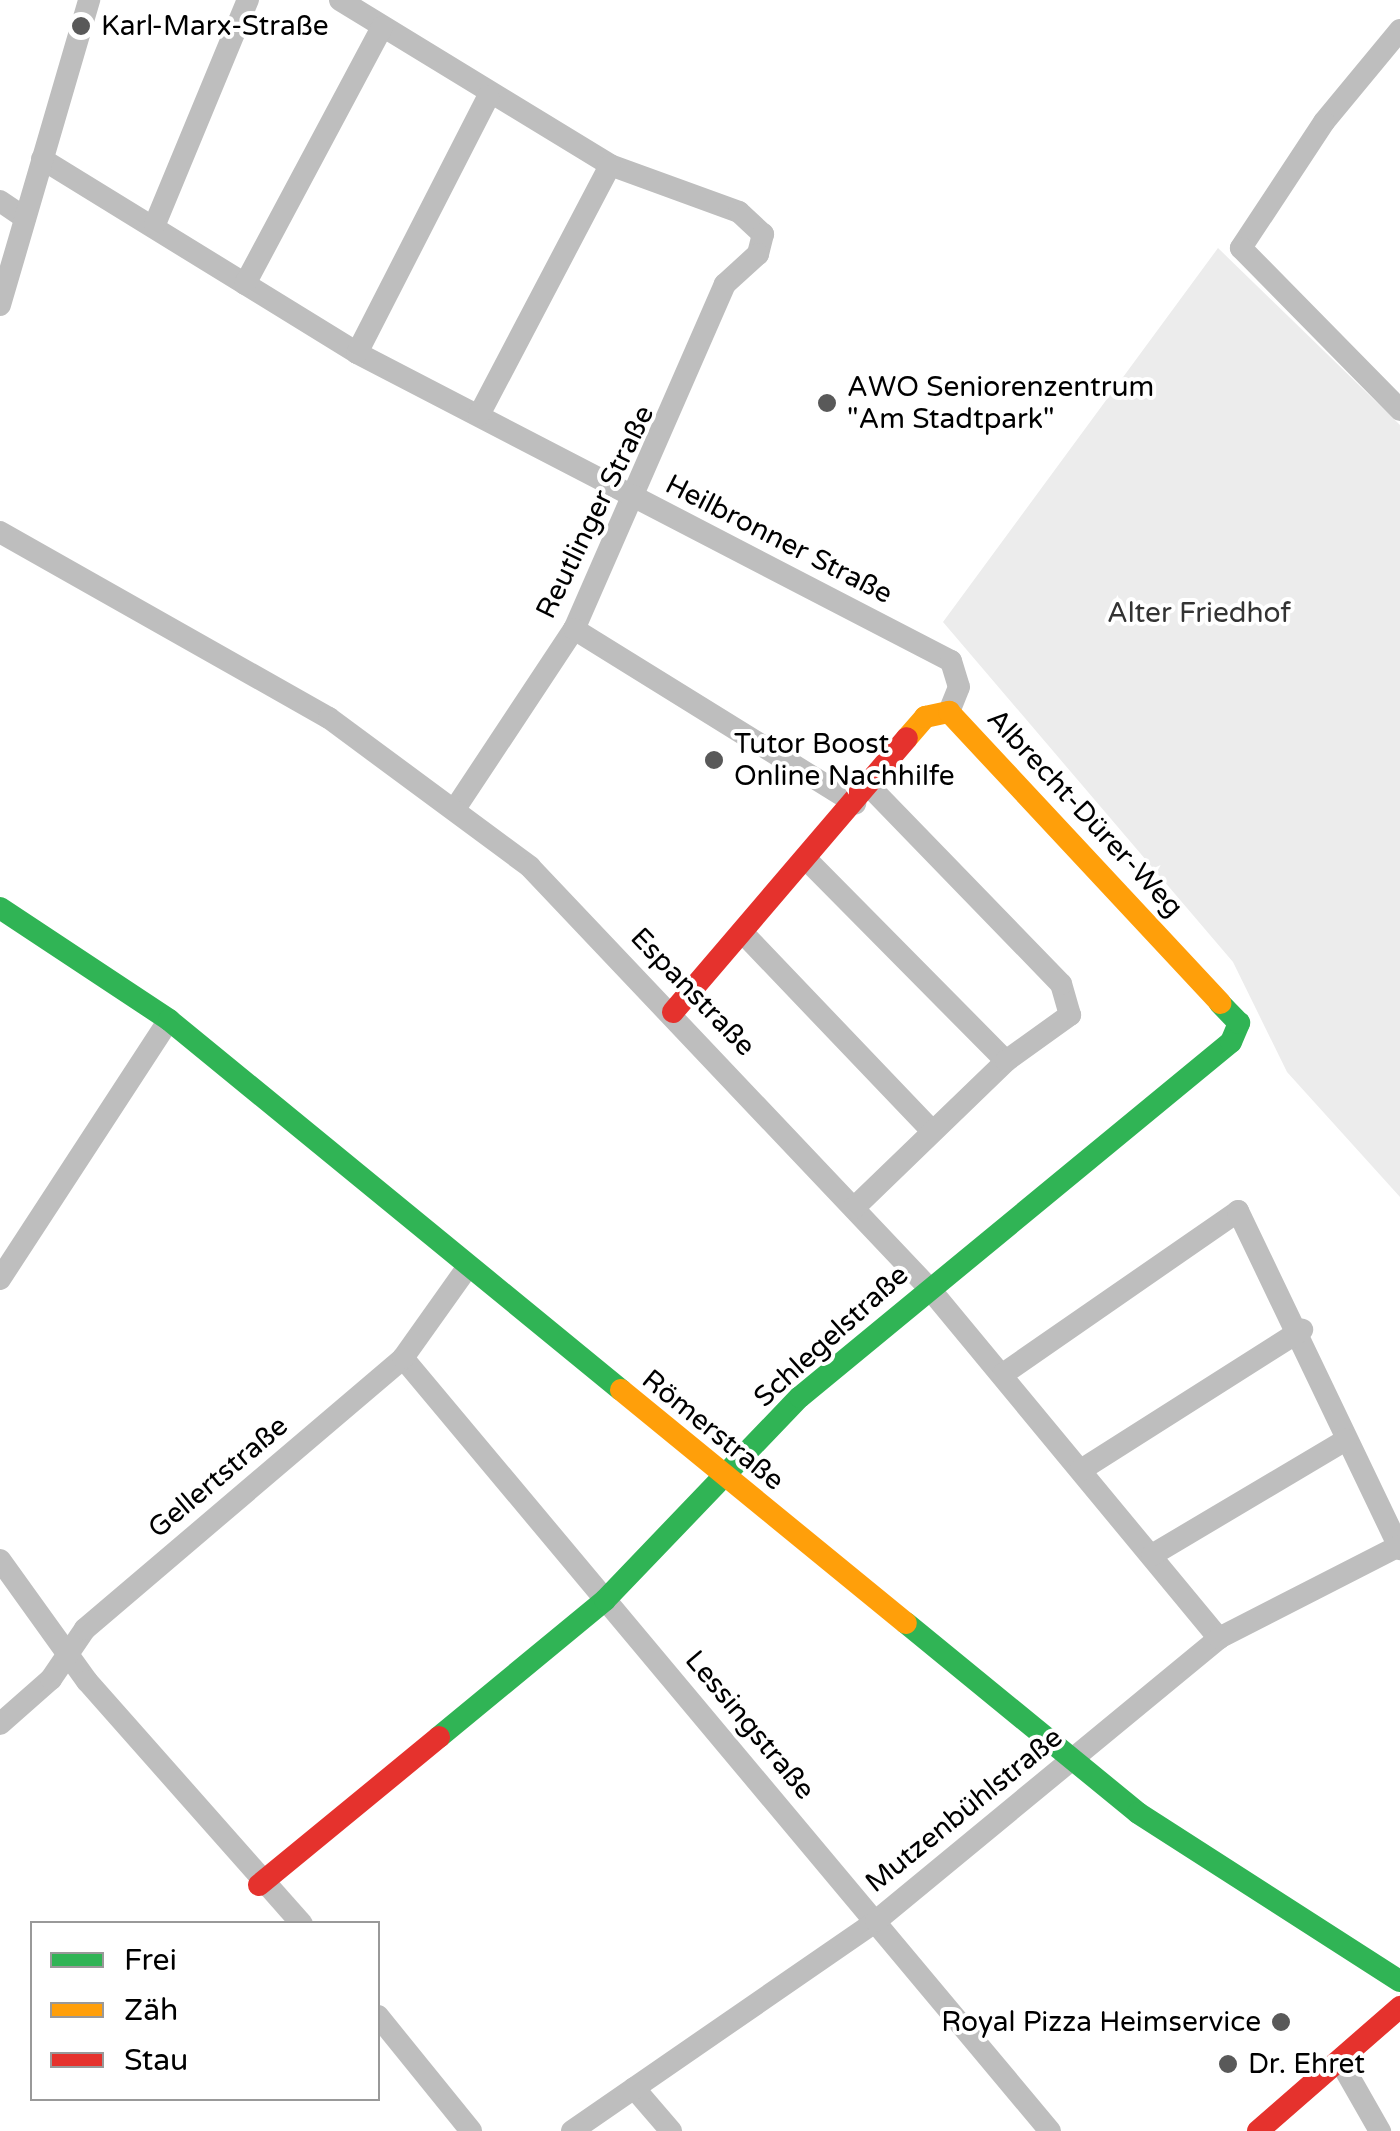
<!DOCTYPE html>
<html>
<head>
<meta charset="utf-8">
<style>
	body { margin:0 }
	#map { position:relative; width:1400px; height:2131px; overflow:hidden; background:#fff; font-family:"Varela Round",sans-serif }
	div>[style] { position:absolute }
	.green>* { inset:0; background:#ececec }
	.street>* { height:22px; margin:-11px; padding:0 11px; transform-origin:11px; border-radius:11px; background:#bebebe }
	.fast>* { height:22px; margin:-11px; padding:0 11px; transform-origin:11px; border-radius:11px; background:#30b455 }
	.slow>* { height:22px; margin:-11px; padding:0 11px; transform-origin:11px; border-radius:11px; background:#ff9f0a }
	.jam>* { height:22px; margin:-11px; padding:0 11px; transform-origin:11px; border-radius:11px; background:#e5322d }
	.dots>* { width:28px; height:28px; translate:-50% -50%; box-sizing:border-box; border:5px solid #fff; border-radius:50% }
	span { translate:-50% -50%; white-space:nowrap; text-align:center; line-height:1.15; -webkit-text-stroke:8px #fff; paint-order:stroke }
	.poi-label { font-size:28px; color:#000 }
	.left { translate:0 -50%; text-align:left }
	.right { translate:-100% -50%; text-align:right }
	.street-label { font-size:28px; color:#000 }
	.park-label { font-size:28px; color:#333 }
	.legend { position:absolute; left:30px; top:1921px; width:350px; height:180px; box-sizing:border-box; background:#fff; border:2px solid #999; margin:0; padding:12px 18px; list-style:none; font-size:30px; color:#000 }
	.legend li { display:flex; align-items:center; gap:20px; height:50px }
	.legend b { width:50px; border:2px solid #999 }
</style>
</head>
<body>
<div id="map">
	<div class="green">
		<i style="clip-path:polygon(1218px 248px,1400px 425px,1400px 1197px,1287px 1072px,1233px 962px,943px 622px)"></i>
	</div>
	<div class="street">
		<i style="left:340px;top:0;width:316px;rotate:31.4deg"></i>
		<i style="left:610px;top:165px;width:137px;rotate:20deg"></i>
		<i style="left:739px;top:212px;width:33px;rotate:43deg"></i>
		<i style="left:763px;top:234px;width:21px;rotate:104deg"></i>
		<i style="left:758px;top:254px;width:45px;rotate:137.7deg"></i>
		<i style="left:725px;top:284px;width:377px;rotate:113.6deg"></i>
		<i style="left:574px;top:629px;width:212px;rotate:123.5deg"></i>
		<i style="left:1400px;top:30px;width:119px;rotate:129.6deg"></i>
		<i style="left:1324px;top:122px;width:151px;rotate:123.4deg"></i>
		<i style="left:1241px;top:248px;width:227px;rotate:45.5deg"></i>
		<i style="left:42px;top:159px;width:370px;rotate:31.6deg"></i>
		<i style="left:357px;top:353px;width:669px;rotate:27.41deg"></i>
		<i style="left:951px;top:661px;width:27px;rotate:73deg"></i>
		<i style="left:959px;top:687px;width:27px;rotate:112deg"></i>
		<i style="left:0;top:201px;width:30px;rotate:34deg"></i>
		<i style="left:155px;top:224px;width:243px;rotate:-67.5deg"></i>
		<i style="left:245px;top:284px;width:291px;rotate:-61.9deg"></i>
		<i style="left:0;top:305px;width:318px;rotate:-73.7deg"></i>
		<i style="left:357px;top:353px;width:288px;rotate:-62.9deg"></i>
		<i style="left:479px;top:415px;width:282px;rotate:-62.3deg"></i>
		<i style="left:0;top:532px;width:378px;rotate:29.5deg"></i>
		<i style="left:329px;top:718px;width:250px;rotate:36.5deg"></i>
		<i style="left:530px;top:867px;width:580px;rotate:46.54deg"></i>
		<i style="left:929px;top:1288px;width:455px;rotate:50.4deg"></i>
		<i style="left:574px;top:629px;width:331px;rotate:31.8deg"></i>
		<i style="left:806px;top:859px;width:284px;rotate:45.3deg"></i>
		<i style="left:742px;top:932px;width:275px;rotate:46.3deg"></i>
		<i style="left:854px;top:1208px;width:211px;rotate:-44deg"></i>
		<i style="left:1006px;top:1061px;width:79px;rotate:-35.7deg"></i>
		<i style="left:1070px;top:1015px;width:32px;rotate:-106deg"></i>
		<i style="left:1061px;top:984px;width:276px;rotate:-134.1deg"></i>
		<i style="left:0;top:1279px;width:309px;rotate:-56.9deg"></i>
		<i style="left:403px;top:1358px;width:1008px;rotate:50.07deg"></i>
		<i style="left:1003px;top:1374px;width:286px;rotate:-34.7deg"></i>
		<i style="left:1238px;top:1211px;width:375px;rotate:64.4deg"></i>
		<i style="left:1081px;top:1470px;width:262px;rotate:-32.4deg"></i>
		<i style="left:1152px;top:1555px;width:226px;rotate:-30.7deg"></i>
		<i style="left:0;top:1560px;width:149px;rotate:54.3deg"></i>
		<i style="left:87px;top:1681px;width:324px;rotate:48.5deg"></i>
		<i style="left:0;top:1724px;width:68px;rotate:-41.4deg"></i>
		<i style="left:51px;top:1679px;width:60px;rotate:-55.8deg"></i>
		<i style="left:85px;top:1629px;width:418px;rotate:-40.4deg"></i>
		<i style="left:403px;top:1358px;width:110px;rotate:-54.6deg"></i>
		<i style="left:378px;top:2016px;width:148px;rotate:51deg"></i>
		<i style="left:1340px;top:2061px;width:81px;rotate:60.3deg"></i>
		<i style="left:634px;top:2088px;width:57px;rotate:49.3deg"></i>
		<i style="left:572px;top:2131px;width:369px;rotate:-34.6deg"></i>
		<i style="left:876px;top:1921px;width:445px;rotate:-39.5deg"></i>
		<i style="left:1219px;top:1638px;width:202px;rotate:-27.1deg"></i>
	</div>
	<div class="fast">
		<i style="left:0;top:908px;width:203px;rotate:33.5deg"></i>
		<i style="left:169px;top:1020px;width:584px;rotate:39.3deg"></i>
		<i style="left:906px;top:1623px;width:300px;rotate:39.3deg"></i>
		<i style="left:1138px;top:1813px;width:311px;rotate:32.7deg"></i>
		<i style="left:439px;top:1737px;width:215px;rotate:-39.5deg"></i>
		<i style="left:605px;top:1600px;width:281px;rotate:-46.2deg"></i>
		<i style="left:800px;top:1397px;width:558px;rotate:-39.48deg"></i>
		<i style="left:1231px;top:1042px;width:21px;rotate:-67deg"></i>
		<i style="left:1239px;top:1023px;width:28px;rotate:-134deg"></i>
	</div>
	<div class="slow">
		<i style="left:907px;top:738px;width:28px;rotate:-49deg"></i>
		<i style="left:925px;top:717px;width:25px;rotate:-12deg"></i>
		<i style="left:949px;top:712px;width:398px;rotate:47deg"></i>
		<i style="left:621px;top:1390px;width:368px;rotate:39.3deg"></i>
	</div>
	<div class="jam">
		<i style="left:673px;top:1012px;width:360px;rotate:-49.5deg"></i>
		<i style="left:259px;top:1885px;width:233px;rotate:-39.4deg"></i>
		<i style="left:1258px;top:2131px;width:189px;rotate:-41.1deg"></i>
	</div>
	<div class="dots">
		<i style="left:81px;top:26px;background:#595959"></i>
		<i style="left:827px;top:403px;background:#595959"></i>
		<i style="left:714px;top:760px;background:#595959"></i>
		<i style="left:1281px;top:2022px;background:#595959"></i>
		<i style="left:1228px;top:2064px;background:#595959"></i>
	</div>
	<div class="poi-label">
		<span class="left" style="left:101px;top:26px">Karl-Marx-Straße</span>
		<span class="left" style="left:847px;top:403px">AWO Seniorenzentrum<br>"Am Stadtpark"</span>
		<span class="left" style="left:734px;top:760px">Tutor Boost<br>Online Nachhilfe</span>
		<span class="right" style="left:1261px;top:2022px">Royal Pizza Heimservice</span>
		<span class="left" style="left:1248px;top:2064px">Dr. Ehret</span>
	</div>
	<div class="street-label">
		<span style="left:595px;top:512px;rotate:-64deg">Reutlinger Straße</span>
		<span style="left:779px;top:539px;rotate:27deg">Heilbronner Straße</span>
		<span style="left:1085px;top:813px;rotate:47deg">Albrecht-Dürer-Weg</span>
		<span style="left:693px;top:992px;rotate:46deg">Espanstraße</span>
		<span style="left:831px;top:1336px;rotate:-42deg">Schlegelstraße</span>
		<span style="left:713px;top:1430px;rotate:39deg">Römerstraße</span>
		<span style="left:218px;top:1477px;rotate:-40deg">Gellertstraße</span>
		<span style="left:750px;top:1725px;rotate:50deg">Lessingstraße</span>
		<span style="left:964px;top:1810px;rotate:-39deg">Mutzenbühlstraße</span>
	</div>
	<div class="park-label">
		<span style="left:1199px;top:613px">Alter Friedhof</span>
	</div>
	<ul class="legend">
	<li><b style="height:12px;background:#30b455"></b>Frei</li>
	<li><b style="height:12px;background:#ff9f0a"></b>Zäh</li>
	<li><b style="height:12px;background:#e5322d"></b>Stau</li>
	</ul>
</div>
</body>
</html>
